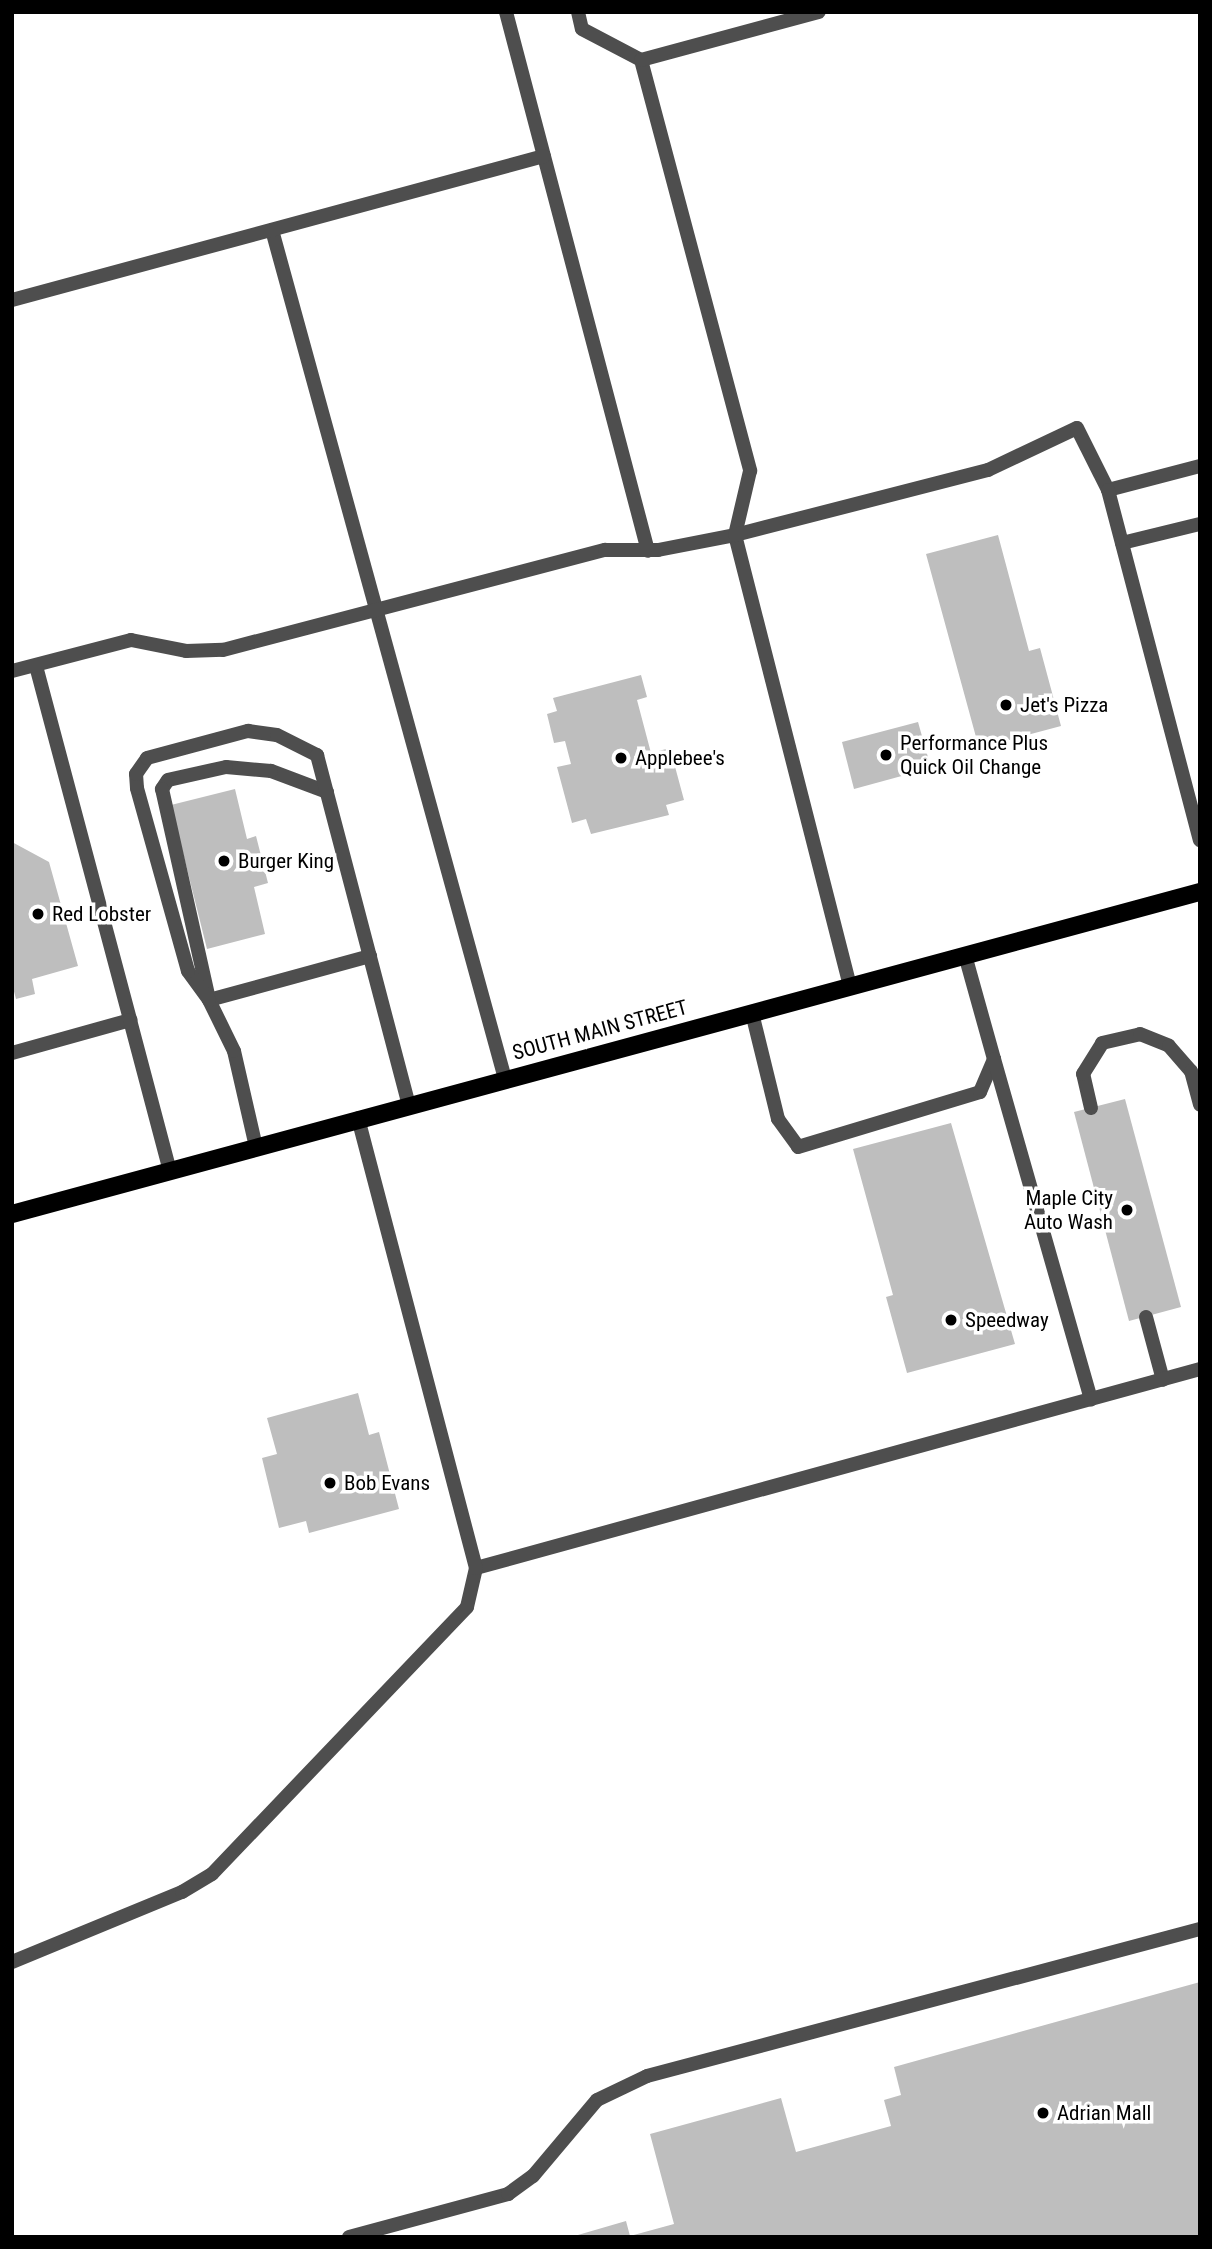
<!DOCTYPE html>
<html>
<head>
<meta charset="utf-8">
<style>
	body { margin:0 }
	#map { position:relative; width:1212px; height:2249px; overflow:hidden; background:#fff; font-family:"Roboto Condensed",sans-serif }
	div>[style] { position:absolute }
	.building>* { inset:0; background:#bebebe }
	.lane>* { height:14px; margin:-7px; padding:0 7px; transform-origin:7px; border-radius:7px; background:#4e4e4e }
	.primary>* { height:18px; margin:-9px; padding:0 9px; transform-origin:9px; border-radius:9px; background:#000 }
	.dots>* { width:19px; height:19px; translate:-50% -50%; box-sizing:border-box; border:4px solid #fff; border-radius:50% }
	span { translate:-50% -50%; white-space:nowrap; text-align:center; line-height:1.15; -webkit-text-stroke:7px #fff; paint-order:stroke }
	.poi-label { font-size:21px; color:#000 }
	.left { translate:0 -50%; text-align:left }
	.right { translate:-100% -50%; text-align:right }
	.street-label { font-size:21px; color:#000 }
	.frame { position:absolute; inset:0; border:14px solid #000; pointer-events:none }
</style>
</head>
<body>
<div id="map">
	<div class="building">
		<i style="clip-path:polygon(998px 535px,1029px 651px,1040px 648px,1061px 726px,979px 748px,926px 554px)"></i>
		<i style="clip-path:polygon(641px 675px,647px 697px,637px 700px,651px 753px,670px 748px,684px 800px,666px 805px,669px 815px,591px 834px,586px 819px,572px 823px,557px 767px,571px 764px,565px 741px,554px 743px,547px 714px,557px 711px,553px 698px)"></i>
		<i style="clip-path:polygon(918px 722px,931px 768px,854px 789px,842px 742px)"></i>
		<i style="clip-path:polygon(235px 789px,247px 839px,256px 836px,268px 883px,254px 887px,265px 934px,207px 949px,171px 805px)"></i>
		<i style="clip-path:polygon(12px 842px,49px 862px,78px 966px,32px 979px,35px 994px,16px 999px,12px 984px)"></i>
		<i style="clip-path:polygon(1125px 1099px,1181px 1307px,1129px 1321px,1074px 1112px)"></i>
		<i style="clip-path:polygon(951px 1123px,1015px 1344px,907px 1373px,886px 1297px,893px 1295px,853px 1149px)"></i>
		<i style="clip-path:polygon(358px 1393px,369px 1435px,379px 1432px,399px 1509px,309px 1533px,306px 1521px,279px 1528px,262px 1458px,277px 1454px,267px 1418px)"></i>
		<i style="clip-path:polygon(1200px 1982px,1200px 2237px,571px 2237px,626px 2221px,630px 2236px,674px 2224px,650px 2134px,781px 2098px,796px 2152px,891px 2126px,884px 2100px,901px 2095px,894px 2067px)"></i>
	</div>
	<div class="lane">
		<i style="left:506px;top:12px;width:557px;rotate:75.24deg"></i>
		<i style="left:578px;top:12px;width:17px;rotate:77deg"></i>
		<i style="left:582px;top:29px;width:67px;rotate:27.7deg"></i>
		<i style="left:641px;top:60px;width:425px;rotate:75.1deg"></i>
		<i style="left:750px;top:471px;width:66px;rotate:103.2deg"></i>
		<i style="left:735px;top:535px;width:465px;rotate:75.7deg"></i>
		<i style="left:641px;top:60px;width:184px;rotate:-15.1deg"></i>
		<i style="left:272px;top:230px;width:880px;rotate:74.65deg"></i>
		<i style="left:12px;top:300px;width:551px;rotate:-15.15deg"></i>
		<i style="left:1108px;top:490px;width:95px;rotate:-14.6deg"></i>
		<i style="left:1122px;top:543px;width:80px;rotate:-13.7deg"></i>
		<i style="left:36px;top:666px;width:366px;rotate:75.1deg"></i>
		<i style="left:12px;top:671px;width:123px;rotate:-14.6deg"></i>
		<i style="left:131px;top:640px;width:56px;rotate:11.3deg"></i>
		<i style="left:186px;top:651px;width:37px;rotate:-2deg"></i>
		<i style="left:223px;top:650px;width:395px;rotate:-14.7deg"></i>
		<i style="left:605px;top:550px;width:53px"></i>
		<i style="left:658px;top:550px;width:78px;rotate:-11deg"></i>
		<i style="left:735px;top:535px;width:261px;rotate:-14.4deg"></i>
		<i style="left:988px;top:470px;width:98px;rotate:-25.3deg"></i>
		<i style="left:1077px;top:428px;width:69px;rotate:63.4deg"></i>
		<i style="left:1108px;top:490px;width:362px;rotate:75.3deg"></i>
		<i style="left:327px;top:792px;width:60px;rotate:-159.4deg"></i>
		<i style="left:271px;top:771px;width:45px;rotate:-174.9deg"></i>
		<i style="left:226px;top:767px;width:59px;rotate:167.4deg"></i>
		<i style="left:168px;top:780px;width:11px;rotate:124deg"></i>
		<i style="left:162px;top:789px;width:216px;rotate:77.4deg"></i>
		<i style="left:209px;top:1000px;width:167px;rotate:-15.3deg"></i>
		<i style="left:752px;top:1013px;width:109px;rotate:76.2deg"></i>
		<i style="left:778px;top:1119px;width:34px;rotate:54deg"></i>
		<i style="left:798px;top:1147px;width:190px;rotate:-16.8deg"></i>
		<i style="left:980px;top:1092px;width:36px;rotate:-67deg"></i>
		<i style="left:994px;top:1059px;width:108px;rotate:-105.6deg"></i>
		<i style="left:12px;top:1053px;width:123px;rotate:-15.6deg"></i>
		<i style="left:130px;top:1020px;width:156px;rotate:75.2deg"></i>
		<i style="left:994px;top:1059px;width:354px;rotate:74.1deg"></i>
		<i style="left:1091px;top:1108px;width:35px;rotate:-103deg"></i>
		<i style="left:1083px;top:1074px;width:36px;rotate:-58deg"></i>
		<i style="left:1102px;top:1043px;width:39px;rotate:-13deg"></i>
		<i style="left:1140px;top:1034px;width:31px;rotate:22deg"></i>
		<i style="left:1169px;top:1046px;width:33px;rotate:49deg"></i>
		<i style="left:1191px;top:1071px;width:35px;rotate:75deg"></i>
		<i style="left:256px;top:1147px;width:98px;rotate:-102.9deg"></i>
		<i style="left:234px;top:1051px;width:57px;rotate:-116.1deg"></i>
		<i style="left:209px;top:1000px;width:36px;rotate:-126deg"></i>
		<i style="left:188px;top:971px;width:190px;rotate:-105.6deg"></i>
		<i style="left:137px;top:788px;width:14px;rotate:-94deg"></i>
		<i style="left:136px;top:774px;width:19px;rotate:-55deg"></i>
		<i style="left:147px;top:758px;width:105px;rotate:-15deg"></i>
		<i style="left:248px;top:731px;width:29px;rotate:8deg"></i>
		<i style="left:277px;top:735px;width:45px;rotate:26.6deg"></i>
		<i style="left:317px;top:755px;width:362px;rotate:75.3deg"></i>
		<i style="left:1146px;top:1317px;width:65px;rotate:74.9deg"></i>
		<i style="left:476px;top:1568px;width:751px;rotate:-15.37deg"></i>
		<i style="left:12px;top:1962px;width:184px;rotate:-22.4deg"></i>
		<i style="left:182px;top:1892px;width:35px;rotate:-31deg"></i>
		<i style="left:212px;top:1874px;width:369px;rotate:-46.3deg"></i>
		<i style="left:467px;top:1607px;width:40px;rotate:-77deg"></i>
		<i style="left:476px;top:1568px;width:465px;rotate:-104.7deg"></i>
		<i style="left:349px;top:2237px;width:165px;rotate:-15.1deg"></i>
		<i style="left:508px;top:2194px;width:31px;rotate:-36deg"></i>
		<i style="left:533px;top:2176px;width:99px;rotate:-49.9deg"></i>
		<i style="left:597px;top:2100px;width:55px;rotate:-25.6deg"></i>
		<i style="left:647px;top:2076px;width:572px;rotate:-14.89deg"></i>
	</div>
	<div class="primary">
		<i style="left:12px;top:1214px;width:1231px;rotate:-15.17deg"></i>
	</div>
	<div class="dots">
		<i style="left:1006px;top:705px;background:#000"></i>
		<i style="left:886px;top:755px;background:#000"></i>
		<i style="left:621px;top:758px;background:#000"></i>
		<i style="left:224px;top:861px;background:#000"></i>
		<i style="left:38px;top:914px;background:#000"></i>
		<i style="left:1127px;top:1210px;background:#000"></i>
		<i style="left:951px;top:1320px;background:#000"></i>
		<i style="left:330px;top:1483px;background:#000"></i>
		<i style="left:1043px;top:2113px;background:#000"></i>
	</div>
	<div class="poi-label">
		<span class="left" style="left:1020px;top:705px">Jet's Pizza</span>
		<span class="left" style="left:900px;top:755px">Performance Plus<br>Quick Oil Change</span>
		<span class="left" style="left:635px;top:758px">Applebee's</span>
		<span class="left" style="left:238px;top:861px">Burger King</span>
		<span class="left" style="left:52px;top:914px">Red Lobster</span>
		<span class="right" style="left:1113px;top:1210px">Maple City<br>Auto Wash</span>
		<span class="left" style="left:965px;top:1320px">Speedway</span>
		<span class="left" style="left:344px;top:1483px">Bob Evans</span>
		<span class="left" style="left:1057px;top:2113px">Adrian Mall</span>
	</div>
	<div class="street-label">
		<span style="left:600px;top:1030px;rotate:-15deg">SOUTH MAIN STREET</span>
	</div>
	<div class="frame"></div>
</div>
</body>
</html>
